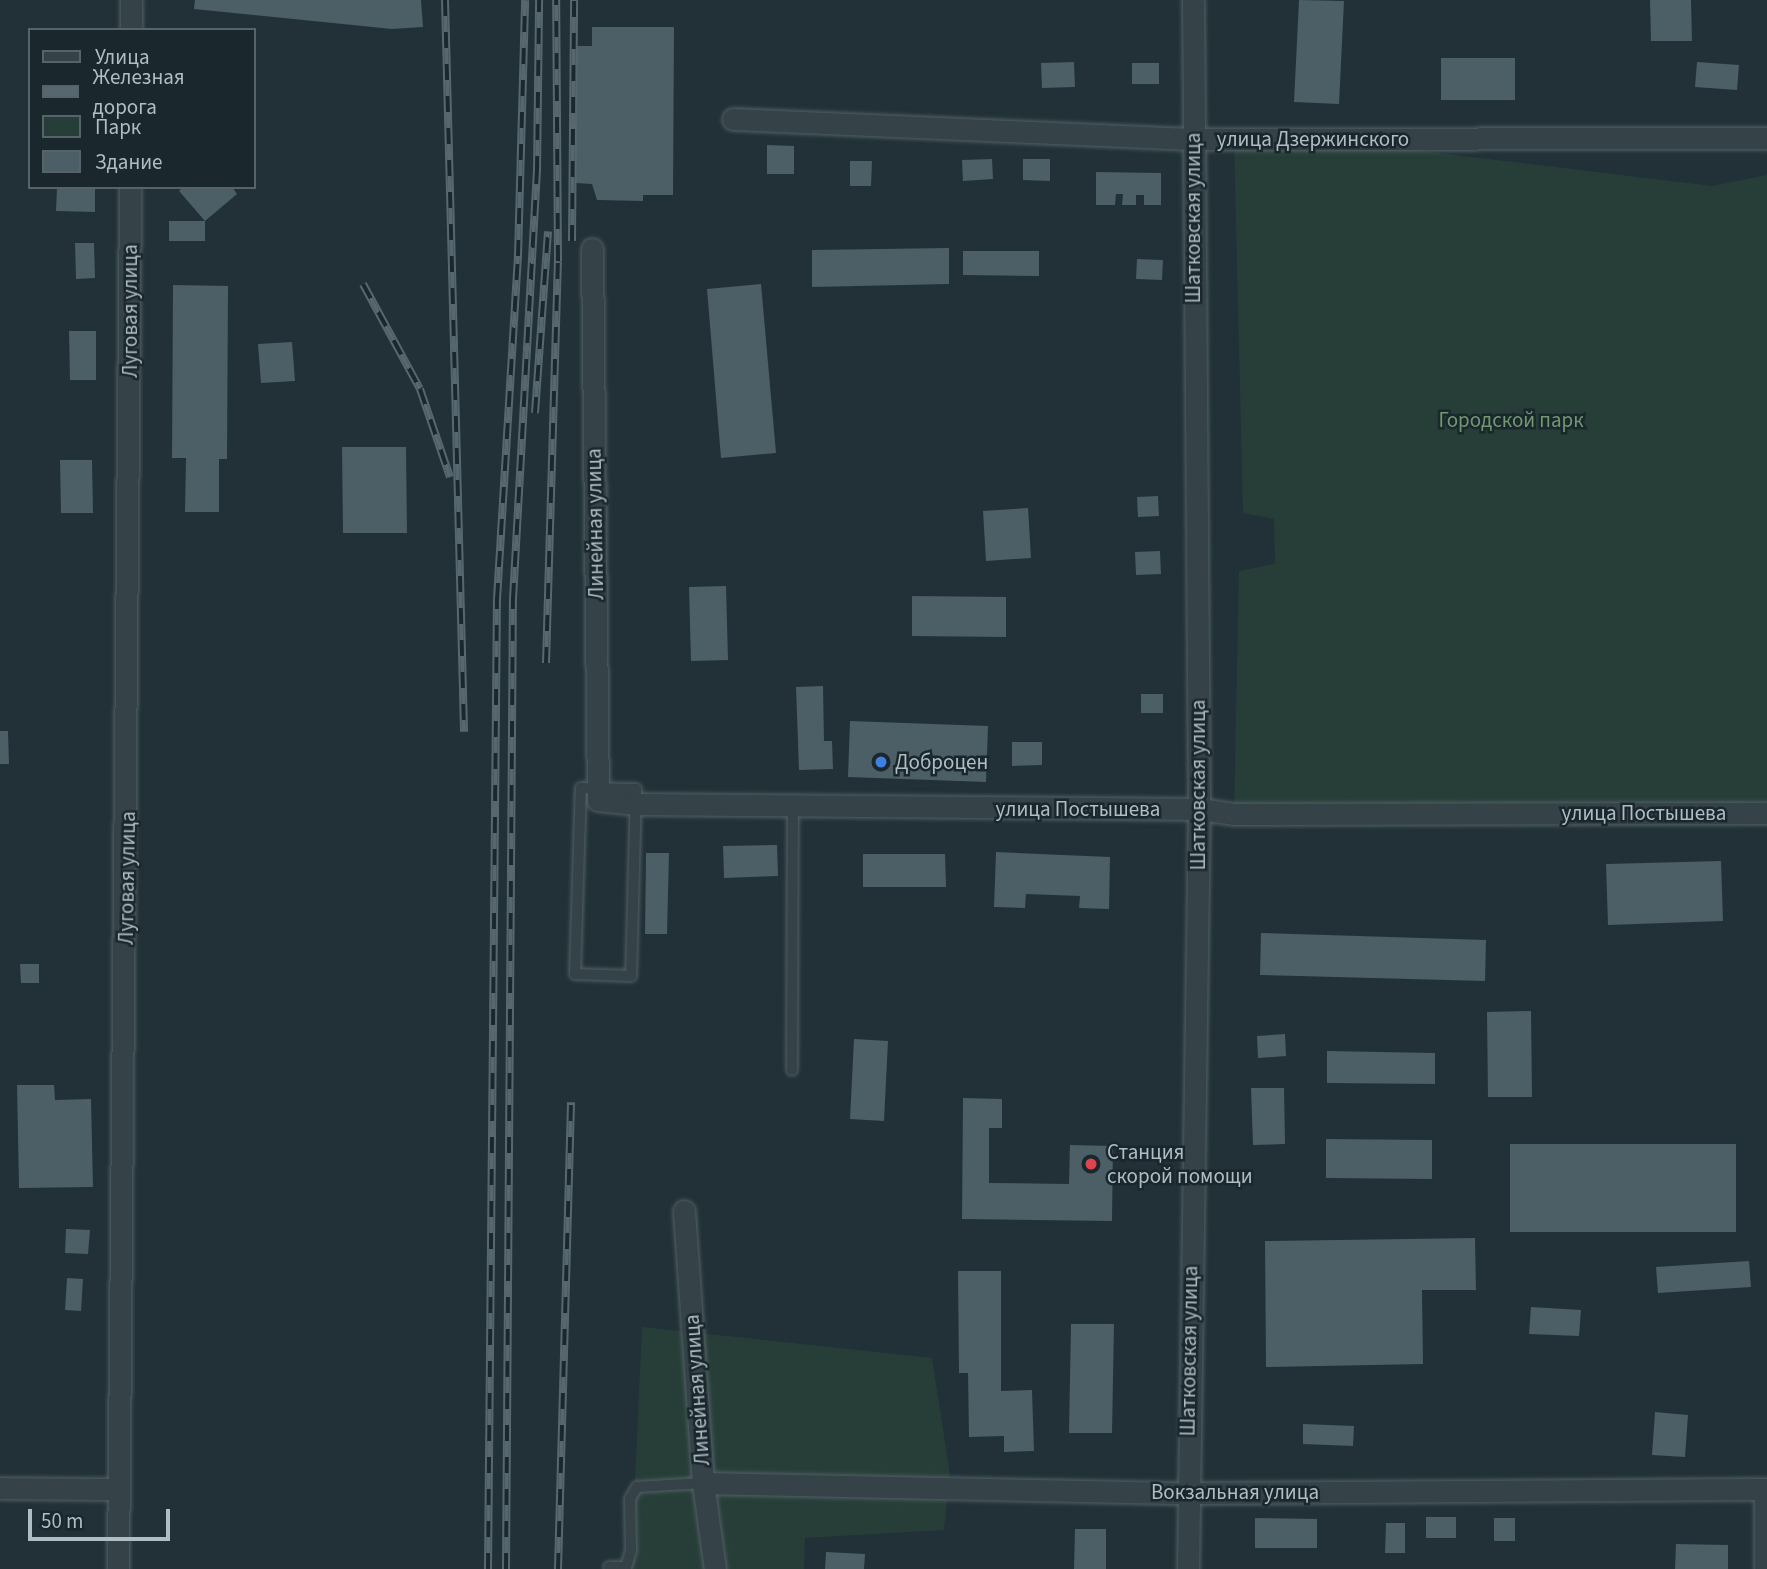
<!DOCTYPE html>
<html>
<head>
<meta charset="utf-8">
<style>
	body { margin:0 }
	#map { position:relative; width:1767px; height:1569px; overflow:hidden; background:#213137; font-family:"Source Sans 3",sans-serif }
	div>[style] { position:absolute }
	.green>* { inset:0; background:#273e38 }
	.building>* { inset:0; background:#4c5e66 }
	.roads { filter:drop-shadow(0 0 2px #526065) drop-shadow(0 0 2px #526065) }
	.lane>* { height:10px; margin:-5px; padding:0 5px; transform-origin:5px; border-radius:5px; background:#354248 }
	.street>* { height:21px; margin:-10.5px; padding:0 10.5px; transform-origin:10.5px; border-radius:10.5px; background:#354248 }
	.rail>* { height:8px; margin-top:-4px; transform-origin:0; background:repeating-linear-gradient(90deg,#1a272c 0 16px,#57676f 0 32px); box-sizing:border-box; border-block:2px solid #57676f }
	.dots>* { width:19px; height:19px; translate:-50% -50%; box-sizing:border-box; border:4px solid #1a272c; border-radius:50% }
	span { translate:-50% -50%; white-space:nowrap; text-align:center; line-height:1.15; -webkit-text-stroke:5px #1a272c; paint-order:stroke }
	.street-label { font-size:21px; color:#afbdc4 }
	.park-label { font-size:21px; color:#70996f }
	.poi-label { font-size:21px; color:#afbdc4 }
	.left { translate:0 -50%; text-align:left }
	.legend { position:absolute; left:28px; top:28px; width:228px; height:161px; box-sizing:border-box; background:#1a272c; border:2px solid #566369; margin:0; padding:9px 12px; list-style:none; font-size:21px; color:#afbdc4 }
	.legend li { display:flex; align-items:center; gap:14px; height:35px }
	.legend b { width:35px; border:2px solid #566369 }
	.scale { position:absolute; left:28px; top:1509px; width:142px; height:32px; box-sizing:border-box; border:4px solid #afbdc4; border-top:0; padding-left:9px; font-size:21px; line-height:24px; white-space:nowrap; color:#afbdc4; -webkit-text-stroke:5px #1a272c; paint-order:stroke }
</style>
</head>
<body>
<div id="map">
	<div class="green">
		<i style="clip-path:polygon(1234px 139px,1322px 139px,1712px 186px,1767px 175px,1767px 813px,1234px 814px,1239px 571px,1275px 564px,1274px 519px,1243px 513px)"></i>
		<i style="clip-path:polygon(642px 1327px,932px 1358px,950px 1475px,944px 1530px,805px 1538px,804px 1569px,631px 1569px)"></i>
	</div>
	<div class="building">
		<i style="clip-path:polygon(195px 0,421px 0,423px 27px,392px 29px,194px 9px)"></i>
		<i style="clip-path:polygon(1299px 0,1344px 1px,1339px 104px,1294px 102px)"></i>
		<i style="clip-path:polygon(1650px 0,1691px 0,1692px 41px,1651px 41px)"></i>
		<i style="clip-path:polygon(592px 27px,674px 27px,673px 195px,643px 195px,643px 201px,597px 200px,592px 184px,575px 183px,576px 46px,592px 46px)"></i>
		<i style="clip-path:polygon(1441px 58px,1515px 58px,1515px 100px,1441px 100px)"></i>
		<i style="clip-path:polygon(1074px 62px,1075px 87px,1042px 88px,1041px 63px)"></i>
		<i style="clip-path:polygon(1697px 62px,1739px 65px,1737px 90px,1695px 87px)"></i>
		<i style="clip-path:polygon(1132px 63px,1159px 63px,1159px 84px,1132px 84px)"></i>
		<i style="clip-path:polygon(767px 145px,794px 146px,794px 174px,767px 174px)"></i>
		<i style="clip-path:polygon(992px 159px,993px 179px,963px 181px,962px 160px)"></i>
		<i style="clip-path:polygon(1023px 159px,1050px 159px,1050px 181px,1023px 180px)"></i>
		<i style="clip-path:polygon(850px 161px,872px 161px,871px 186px,850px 186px)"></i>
		<i style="clip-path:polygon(1096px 172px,1161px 173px,1161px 205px,1144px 205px,1144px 195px,1136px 195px,1136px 205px,1122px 205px,1123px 194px,1116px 194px,1115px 205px,1096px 205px)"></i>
		<i style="clip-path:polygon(57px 187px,95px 187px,95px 212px,56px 211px)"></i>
		<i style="clip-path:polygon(183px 187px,232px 187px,237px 194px,205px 221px,205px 241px,169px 241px,169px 221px,205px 221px,179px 191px)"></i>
		<i style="clip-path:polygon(75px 243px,94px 243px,95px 278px,76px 279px)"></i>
		<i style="clip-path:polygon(949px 248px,949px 284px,812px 287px,812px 250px)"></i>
		<i style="clip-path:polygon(963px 251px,1039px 251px,1039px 276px,963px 275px)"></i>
		<i style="clip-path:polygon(1137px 259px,1163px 260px,1162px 280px,1136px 279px)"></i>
		<i style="clip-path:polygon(761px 284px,776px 453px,721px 458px,707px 289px)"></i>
		<i style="clip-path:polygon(173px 285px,228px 286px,227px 459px,219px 459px,219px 512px,185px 512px,186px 458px,172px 458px)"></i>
		<i style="clip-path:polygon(69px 331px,96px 331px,96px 380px,70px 380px)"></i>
		<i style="clip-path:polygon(292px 342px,295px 381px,261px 383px,258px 344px)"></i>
		<i style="clip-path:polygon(342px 447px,406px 447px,407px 533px,343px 533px)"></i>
		<i style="clip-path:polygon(60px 460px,92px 460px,93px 513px,61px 513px)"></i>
		<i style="clip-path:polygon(1158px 496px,1159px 516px,1138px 517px,1137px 497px)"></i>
		<i style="clip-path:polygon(1028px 508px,1031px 558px,986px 561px,983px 511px)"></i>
		<i style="clip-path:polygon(1160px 551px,1161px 574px,1136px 575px,1135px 552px)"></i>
		<i style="clip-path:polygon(726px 586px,728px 660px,691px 661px,689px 587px)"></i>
		<i style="clip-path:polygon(912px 596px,1006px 597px,1006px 637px,912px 636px)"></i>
		<i style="clip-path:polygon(823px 686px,824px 741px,832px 741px,833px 769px,799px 770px,796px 687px)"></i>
		<i style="clip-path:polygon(1141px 694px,1163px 694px,1163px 713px,1141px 713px)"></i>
		<i style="clip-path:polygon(850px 721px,988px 726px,986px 782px,848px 777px)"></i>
		<i style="clip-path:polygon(0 731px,8px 731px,9px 764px,0 764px)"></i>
		<i style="clip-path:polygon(1012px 742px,1042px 742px,1042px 765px,1012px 766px)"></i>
		<i style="clip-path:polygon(777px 845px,778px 876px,724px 878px,723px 846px)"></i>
		<i style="clip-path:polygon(996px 852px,1110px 857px,1109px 909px,1079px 908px,1080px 896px,1026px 894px,1025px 908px,994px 907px)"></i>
		<i style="clip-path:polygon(646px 853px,669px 853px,667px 934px,645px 934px)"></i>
		<i style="clip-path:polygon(863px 854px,945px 854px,946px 887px,863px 887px)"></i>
		<i style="clip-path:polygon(1721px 861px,1723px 921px,1608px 925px,1606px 864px)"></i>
		<i style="clip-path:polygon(1261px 933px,1486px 940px,1485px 981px,1260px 975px)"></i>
		<i style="clip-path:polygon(20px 964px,39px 964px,39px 983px,21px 983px)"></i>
		<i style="clip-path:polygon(1531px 1011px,1532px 1097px,1488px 1097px,1487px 1012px)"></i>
		<i style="clip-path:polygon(1285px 1034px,1286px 1056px,1258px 1058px,1257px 1036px)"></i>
		<i style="clip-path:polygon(854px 1039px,888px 1041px,884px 1121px,850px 1119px)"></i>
		<i style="clip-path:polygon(1327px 1051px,1435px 1053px,1435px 1084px,1327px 1083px)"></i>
		<i style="clip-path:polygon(17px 1085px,54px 1085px,55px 1100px,91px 1099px,93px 1187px,19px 1188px)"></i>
		<i style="clip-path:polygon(1251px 1088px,1284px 1088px,1285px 1144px,1253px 1145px)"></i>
		<i style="clip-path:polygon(963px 1098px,1002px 1099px,1002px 1128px,989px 1128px,989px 1183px,1069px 1184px,1070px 1145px,1113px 1146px,1112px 1221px,962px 1219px)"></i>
		<i style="clip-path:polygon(1326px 1139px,1432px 1140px,1432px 1179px,1326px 1178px)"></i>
		<i style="clip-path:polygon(1510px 1144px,1736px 1144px,1736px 1232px,1510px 1232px)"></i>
		<i style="clip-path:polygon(66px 1229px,90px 1230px,88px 1254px,65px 1253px)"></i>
		<i style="clip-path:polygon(1475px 1238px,1476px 1290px,1422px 1290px,1423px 1364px,1266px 1367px,1265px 1241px)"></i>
		<i style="clip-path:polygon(1749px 1261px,1751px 1287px,1658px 1293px,1656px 1267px)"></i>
		<i style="clip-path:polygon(958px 1271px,1001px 1271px,1001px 1391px,1032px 1390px,1034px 1451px,1004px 1452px,1004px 1436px,969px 1437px,968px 1373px,959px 1373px)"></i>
		<i style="clip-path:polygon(67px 1278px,83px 1279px,81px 1311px,65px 1310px)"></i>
		<i style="clip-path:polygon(1531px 1307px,1581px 1310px,1579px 1336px,1529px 1334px)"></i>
		<i style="clip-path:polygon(1071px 1324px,1114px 1324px,1112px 1433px,1069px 1433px)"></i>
		<i style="clip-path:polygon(1655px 1412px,1688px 1415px,1685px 1457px,1652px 1455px)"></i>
		<i style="clip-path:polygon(1303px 1424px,1354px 1426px,1353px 1446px,1303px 1444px)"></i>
		<i style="clip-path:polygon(1426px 1517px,1456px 1517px,1456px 1538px,1426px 1538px)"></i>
		<i style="clip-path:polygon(1255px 1518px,1317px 1519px,1317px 1548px,1255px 1548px)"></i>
		<i style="clip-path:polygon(1494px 1518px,1515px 1518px,1515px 1541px,1494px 1541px)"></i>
		<i style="clip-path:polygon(1386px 1523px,1405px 1523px,1405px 1553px,1385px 1553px)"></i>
		<i style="clip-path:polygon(1075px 1529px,1106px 1529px,1106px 1569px,1074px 1569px)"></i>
		<i style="clip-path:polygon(1676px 1544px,1728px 1545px,1728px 1569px,1675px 1569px)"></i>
		<i style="clip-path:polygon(826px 1552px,865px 1554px,864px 1569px,825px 1569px)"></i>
	</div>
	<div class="roads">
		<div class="lane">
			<i style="left:581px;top:788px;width:55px;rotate:1deg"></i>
			<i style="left:636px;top:789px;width:187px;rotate:91.5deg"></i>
			<i style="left:631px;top:976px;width:56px;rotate:-178deg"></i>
			<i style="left:575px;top:974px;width:186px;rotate:-88.2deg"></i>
			<i style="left:792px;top:1070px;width:263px;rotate:-89.8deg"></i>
			<i style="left:609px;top:1567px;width:17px"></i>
			<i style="left:626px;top:1567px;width:17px;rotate:-73deg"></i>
			<i style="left:631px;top:1551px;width:52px;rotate:-91.1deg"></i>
			<i style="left:630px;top:1499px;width:14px;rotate:-60deg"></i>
			<i style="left:637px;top:1487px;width:66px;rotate:-3.5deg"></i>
		</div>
		<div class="street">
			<i style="left:131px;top:30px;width:30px;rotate:-90deg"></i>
			<i style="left:733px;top:119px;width:459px;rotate:2.5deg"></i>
			<i style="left:1192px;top:139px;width:575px;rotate:-0.1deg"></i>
			<i style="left:592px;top:249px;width:551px;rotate:89.38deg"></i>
			<i style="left:598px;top:800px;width:38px;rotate:6deg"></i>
			<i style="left:636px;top:804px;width:563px;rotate:0.51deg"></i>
			<i style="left:1199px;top:809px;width:35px;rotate:8deg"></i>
			<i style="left:1234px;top:814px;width:533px;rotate:-0.11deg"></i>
			<i style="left:684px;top:1211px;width:273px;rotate:86deg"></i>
			<i style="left:703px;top:1483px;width:87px;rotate:82.1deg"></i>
			<i style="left:703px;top:1483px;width:484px;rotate:1.2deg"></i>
			<i style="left:1187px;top:1493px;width:580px;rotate:-0.4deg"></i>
			<i style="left:0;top:1488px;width:119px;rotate:0.5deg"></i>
			<i style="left:1765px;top:1489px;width:80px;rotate:90deg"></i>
			<i style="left:118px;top:1569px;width:1382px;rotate:-89.5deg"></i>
			<i style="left:1188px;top:1569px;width:760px;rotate:-89.17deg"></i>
			<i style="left:1199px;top:809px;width:809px;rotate:-90.42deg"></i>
		</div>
	</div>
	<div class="rail">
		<i style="left:445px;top:0;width:732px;rotate:88.51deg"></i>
		<i style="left:572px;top:241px;width:241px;rotate:-89.5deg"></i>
		<i style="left:363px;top:284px;width:119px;rotate:61.5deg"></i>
		<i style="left:420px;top:389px;width:93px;rotate:71.2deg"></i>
		<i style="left:535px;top:413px;width:182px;rotate:-85.9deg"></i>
		<i style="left:546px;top:663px;width:402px;rotate:-88.3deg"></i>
		<i style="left:558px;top:261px;width:261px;rotate:-90.4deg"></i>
		<i style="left:488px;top:1569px;width:970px;rotate:-89.47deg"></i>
		<i style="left:497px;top:599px;width:344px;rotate:-86.5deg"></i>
		<i style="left:518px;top:256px;width:256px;rotate:-88.4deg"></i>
		<i style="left:506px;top:1569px;width:970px;rotate:-89.59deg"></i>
		<i style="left:513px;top:599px;width:428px;rotate:-86.8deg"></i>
		<i style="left:537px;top:172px;width:172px;rotate:-89.3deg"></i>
		<i style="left:558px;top:1569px;width:467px;rotate:-88.4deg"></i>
	</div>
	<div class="dots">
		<i style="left:881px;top:762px;background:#3f7fe0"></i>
		<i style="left:1091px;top:1164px;background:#e0444e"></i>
	</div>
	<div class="street-label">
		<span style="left:1313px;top:139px">улица Дзержинского</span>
		<span style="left:1193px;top:218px;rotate:-90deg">Шатковская улица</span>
		<span style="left:130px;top:311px;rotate:-90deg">Луговая улица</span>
		<span style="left:595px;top:524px;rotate:-91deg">Линейная улица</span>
		<span style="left:1198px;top:785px;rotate:-90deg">Шатковская улица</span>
		<span style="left:1078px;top:809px">улица Постышева</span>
		<span style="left:1644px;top:813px">улица Постышева</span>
		<span style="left:127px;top:878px;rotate:-89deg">Луговая улица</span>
		<span style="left:1189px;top:1351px;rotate:-89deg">Шатковская улица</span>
		<span style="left:697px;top:1390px;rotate:-94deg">Линейная улица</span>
		<span style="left:1235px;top:1492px">Вокзальная улица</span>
	</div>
	<div class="park-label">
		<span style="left:1511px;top:420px">Городской парк</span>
	</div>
	<div class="poi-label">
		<span class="left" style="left:895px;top:762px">Доброцен</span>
		<span class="left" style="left:1107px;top:1164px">Станция<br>скорой помощи</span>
	</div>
	<ul class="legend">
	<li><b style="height:9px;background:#354248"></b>Улица</li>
	<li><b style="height:9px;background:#57676f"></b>Железная дорога</li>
	<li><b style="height:19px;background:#273e38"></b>Парк</li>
	<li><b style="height:19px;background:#4c5e66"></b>Здание</li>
	</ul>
	<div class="scale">50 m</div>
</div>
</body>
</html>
